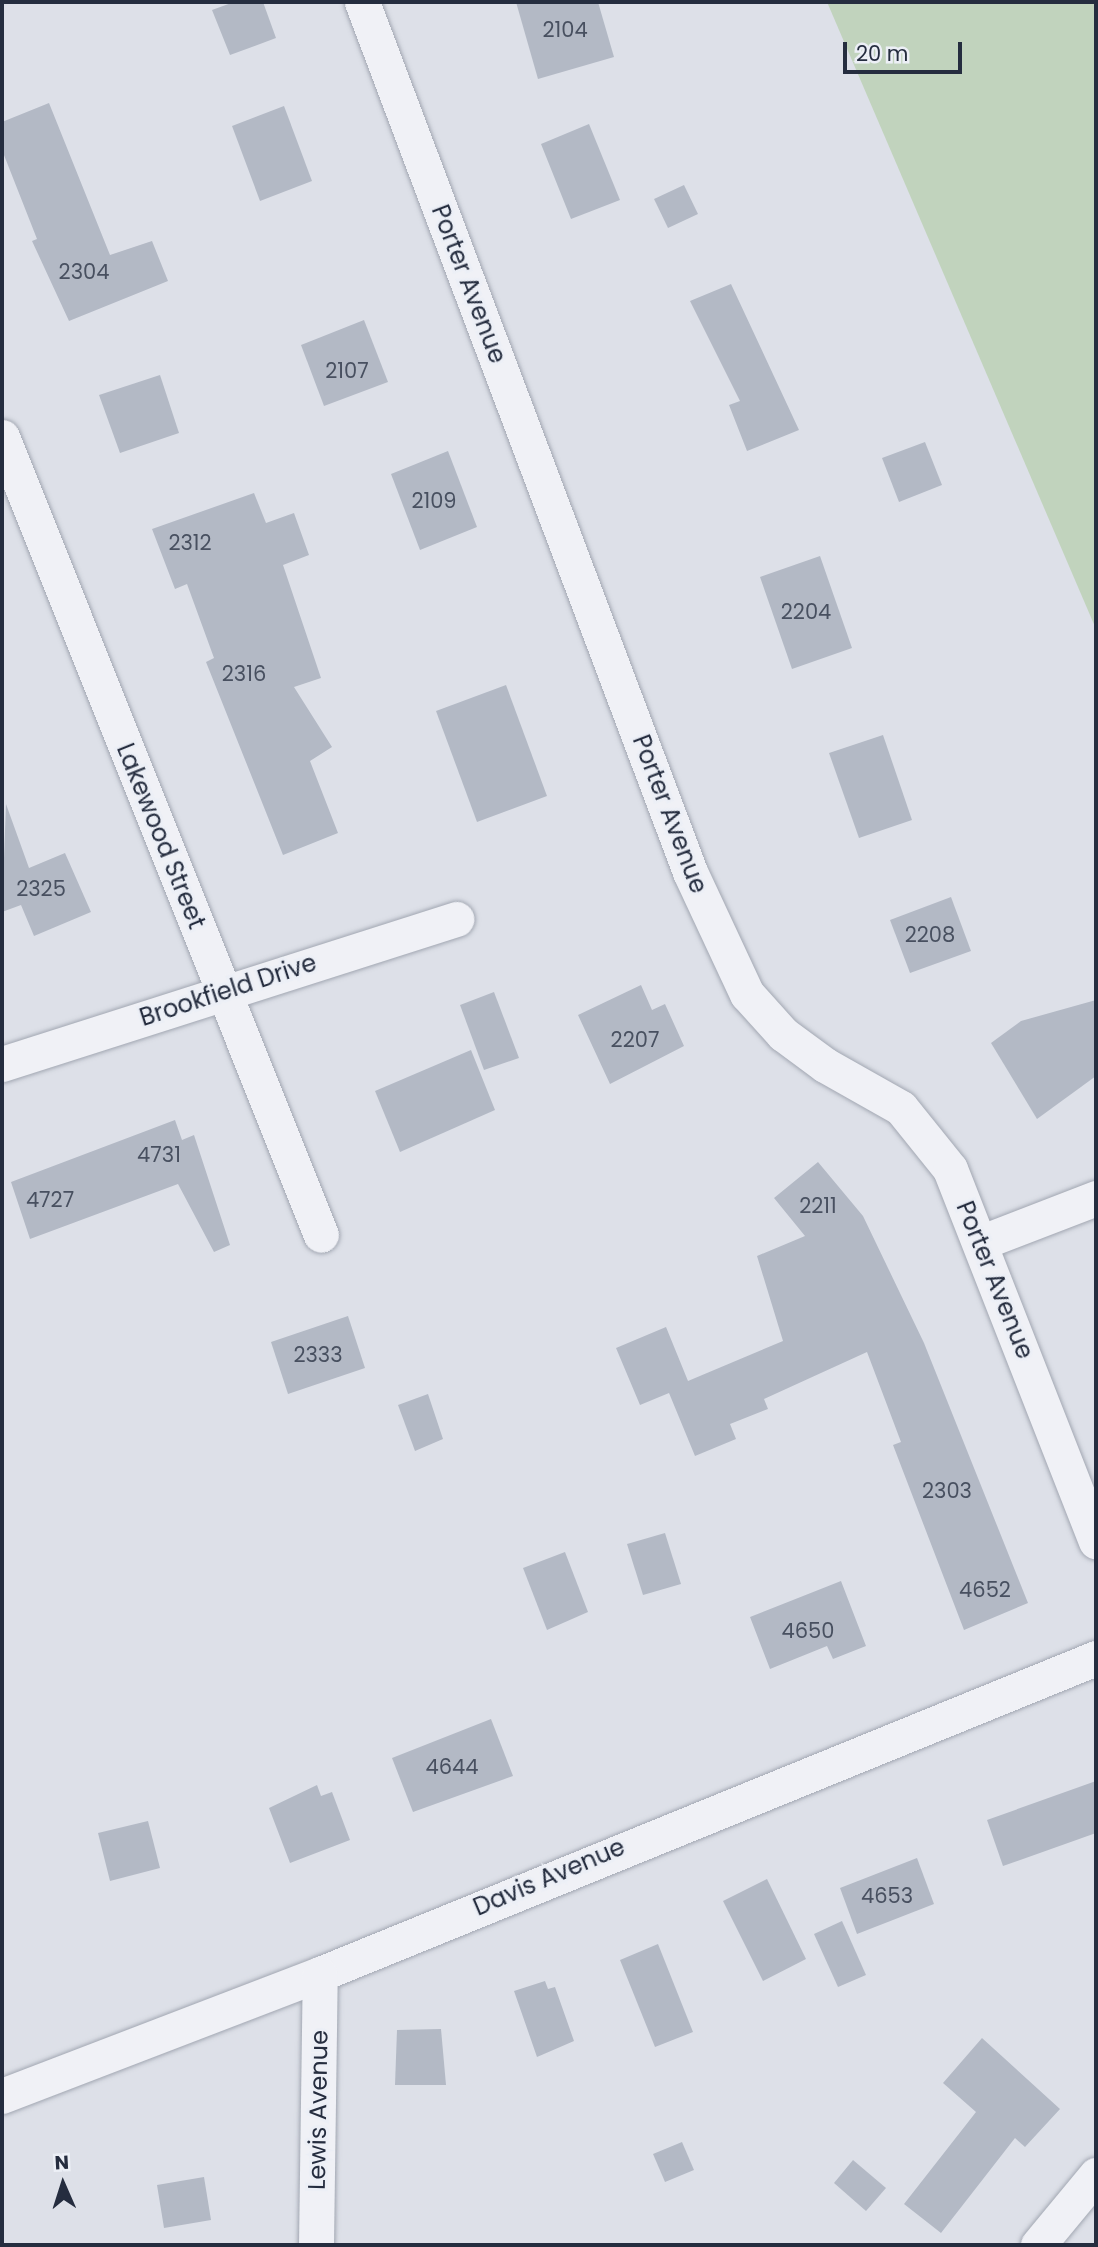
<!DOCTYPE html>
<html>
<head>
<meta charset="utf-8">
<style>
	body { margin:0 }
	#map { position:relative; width:1098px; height:2247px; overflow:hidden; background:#dde0e8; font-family:Poppins,sans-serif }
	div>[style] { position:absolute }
	.green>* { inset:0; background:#c1d3bd }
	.building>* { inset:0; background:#b3b9c5 }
	.roads { filter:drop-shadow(0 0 2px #a2a7b2) drop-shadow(0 0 2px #a2a7b2) }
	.minor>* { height:35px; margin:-17.5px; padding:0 17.5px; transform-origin:17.5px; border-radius:17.5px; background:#f0f1f6 }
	span { translate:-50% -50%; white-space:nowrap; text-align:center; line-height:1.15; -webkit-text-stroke:6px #eceff6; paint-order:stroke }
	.number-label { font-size:21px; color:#485060 }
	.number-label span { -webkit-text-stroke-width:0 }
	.street-label { font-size:24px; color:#252d3f }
	.frame { position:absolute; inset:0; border:4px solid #252d3f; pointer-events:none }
	.north { position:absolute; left:28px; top:2149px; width:70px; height:70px; -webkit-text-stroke:5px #eceff6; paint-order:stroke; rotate:357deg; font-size:19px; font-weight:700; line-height:28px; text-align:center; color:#252d3f }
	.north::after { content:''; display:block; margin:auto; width:24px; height:32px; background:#252d3f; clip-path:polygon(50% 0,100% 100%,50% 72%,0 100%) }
	.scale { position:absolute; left:843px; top:42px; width:119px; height:32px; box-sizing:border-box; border:4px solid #252d3f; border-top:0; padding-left:9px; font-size:21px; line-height:24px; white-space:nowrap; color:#252d3f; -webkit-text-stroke:5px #eceff6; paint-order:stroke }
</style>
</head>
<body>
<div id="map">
	<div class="green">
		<i style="clip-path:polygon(827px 2px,1096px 2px,1096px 629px)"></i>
	</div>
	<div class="building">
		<i style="clip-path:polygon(234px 2px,263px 2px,276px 38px,230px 55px,212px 10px)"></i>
		<i style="clip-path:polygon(516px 2px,598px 2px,614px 57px,538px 79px)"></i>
		<i style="clip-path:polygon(49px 103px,110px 255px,152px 241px,168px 281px,69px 321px,32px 241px,37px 239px,2px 150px,2px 122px)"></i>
		<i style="clip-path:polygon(284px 106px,312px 181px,260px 201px,232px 126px)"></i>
		<i style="clip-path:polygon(589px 124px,620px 200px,571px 219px,541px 144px)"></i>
		<i style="clip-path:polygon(684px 185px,698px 214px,668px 228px,654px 199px)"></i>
		<i style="clip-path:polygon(731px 284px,799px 430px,747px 451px,729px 405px,740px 401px,690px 301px)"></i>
		<i style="clip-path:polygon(364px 320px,388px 382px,324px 406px,301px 345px)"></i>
		<i style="clip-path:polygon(160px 375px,179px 433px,120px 453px,99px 395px)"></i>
		<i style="clip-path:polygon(925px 442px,942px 485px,899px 502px,882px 458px)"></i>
		<i style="clip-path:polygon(448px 451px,477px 527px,420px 550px,391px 474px)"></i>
		<i style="clip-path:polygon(254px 493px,266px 523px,294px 513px,309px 555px,283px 565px,321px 678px,294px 687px,332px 747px,310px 761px,338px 833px,283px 855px,206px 662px,214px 658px,187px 584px,175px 589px,152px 529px)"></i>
		<i style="clip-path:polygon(820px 556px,852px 648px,792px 669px,760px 577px)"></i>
		<i style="clip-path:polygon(506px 685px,547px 796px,477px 822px,436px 711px)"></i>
		<i style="clip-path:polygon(883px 735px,912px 820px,859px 838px,829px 753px)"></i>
		<i style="clip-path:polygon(6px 804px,29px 868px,65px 853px,91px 912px,34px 936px,21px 905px,2px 912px)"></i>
		<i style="clip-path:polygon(951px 897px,971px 951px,910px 973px,890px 920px)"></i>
		<i style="clip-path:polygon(641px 985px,652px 1010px,665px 1004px,684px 1046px,610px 1084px,578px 1015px)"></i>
		<i style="clip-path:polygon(494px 992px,519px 1058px,484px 1070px,460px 1005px)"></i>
		<i style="clip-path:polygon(1096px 1000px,1096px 1076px,1037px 1119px,991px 1043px,1021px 1021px)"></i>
		<i style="clip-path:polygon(471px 1050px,495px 1110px,400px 1152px,375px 1091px)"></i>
		<i style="clip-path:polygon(175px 1120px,182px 1140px,194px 1135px,230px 1245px,214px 1252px,178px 1184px,30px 1239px,11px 1182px)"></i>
		<i style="clip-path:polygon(818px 1162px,863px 1216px,924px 1343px,1028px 1603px,964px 1630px,893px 1445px,901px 1442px,867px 1352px,764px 1399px,768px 1409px,730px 1424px,736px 1439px,695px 1456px,669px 1393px,640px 1405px,616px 1348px,666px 1327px,688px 1381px,783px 1341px,757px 1256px,805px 1236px,774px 1198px)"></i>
		<i style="clip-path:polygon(348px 1316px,365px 1368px,288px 1394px,271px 1342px)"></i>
		<i style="clip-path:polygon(428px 1394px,443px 1439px,415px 1451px,398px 1405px)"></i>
		<i style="clip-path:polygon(665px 1533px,681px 1584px,643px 1595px,627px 1544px)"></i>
		<i style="clip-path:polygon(565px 1552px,588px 1612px,547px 1630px,523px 1568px)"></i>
		<i style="clip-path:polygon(841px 1581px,866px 1646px,833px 1659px,827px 1646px,770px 1669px,750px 1617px)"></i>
		<i style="clip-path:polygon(491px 1719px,513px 1776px,413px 1812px,392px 1758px)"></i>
		<i style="clip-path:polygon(1096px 1781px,1096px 1833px,1003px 1866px,987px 1820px)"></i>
		<i style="clip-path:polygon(317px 1785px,321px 1796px,332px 1792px,350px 1840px,290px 1863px,269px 1808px)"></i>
		<i style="clip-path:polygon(148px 1821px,160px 1868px,110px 1881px,98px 1833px)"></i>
		<i style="clip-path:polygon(917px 1858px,934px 1904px,857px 1934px,840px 1888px)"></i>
		<i style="clip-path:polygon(767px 1879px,806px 1959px,763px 1981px,723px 1901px)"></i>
		<i style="clip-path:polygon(842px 1921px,866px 1975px,838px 1987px,814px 1934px)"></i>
		<i style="clip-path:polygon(658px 1944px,693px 2032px,655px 2047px,620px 1960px)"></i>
		<i style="clip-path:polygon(545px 1981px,548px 1989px,555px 1987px,574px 2041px,537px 2057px,514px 1991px)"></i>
		<i style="clip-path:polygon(441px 2029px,446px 2085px,395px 2085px,397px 2030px)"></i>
		<i style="clip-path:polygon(982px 2038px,1060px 2109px,1025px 2147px,1015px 2138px,941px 2233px,904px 2204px,976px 2112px,943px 2083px)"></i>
		<i style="clip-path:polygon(682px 2142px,694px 2170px,665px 2182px,653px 2154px)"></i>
		<i style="clip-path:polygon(853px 2160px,886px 2188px,866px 2211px,834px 2183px)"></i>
		<i style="clip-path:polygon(204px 2177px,211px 2220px,164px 2228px,157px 2185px)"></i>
	</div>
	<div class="roads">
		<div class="minor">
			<i style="left:362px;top:2px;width:930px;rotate:69.34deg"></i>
			<i style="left:690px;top:872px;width:135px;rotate:65deg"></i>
			<i style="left:747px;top:994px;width:54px;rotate:48deg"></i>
			<i style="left:783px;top:1034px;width:52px;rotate:36.4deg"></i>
			<i style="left:825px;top:1065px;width:87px;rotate:29.5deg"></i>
			<i style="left:901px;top:1108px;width:78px;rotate:51.2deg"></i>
			<i style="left:950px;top:1169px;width:400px;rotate:68.6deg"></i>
			<i style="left:2px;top:437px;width:859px;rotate:68.21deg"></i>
			<i style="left:2px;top:1064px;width:477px;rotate:-17.7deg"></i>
			<i style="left:982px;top:1242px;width:122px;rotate:-21.1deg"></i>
			<i style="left:2px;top:2096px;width:341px;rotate:-21deg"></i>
			<i style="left:320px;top:1974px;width:838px;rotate:-22.16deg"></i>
			<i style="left:316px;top:2245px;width:271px;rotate:-89.2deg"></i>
			<i style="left:1038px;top:2245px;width:91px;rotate:-50.4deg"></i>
		</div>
	</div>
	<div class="number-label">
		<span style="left:565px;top:30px">2104</span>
		<span style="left:84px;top:272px">2304</span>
		<span style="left:347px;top:371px">2107</span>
		<span style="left:434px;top:501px">2109</span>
		<span style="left:190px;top:543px">2312</span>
		<span style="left:806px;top:612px">2204</span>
		<span style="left:244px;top:674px">2316</span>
		<span style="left:41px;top:889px">2325</span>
		<span style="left:930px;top:935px">2208</span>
		<span style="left:635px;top:1040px">2207</span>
		<span style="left:159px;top:1155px">4731</span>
		<span style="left:50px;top:1200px">4727</span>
		<span style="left:818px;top:1206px">2211</span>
		<span style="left:318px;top:1355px">2333</span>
		<span style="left:947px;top:1491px">2303</span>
		<span style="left:985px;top:1590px">4652</span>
		<span style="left:808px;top:1631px">4650</span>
		<span style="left:452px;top:1767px">4644</span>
		<span style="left:887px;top:1896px">4653</span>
	</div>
	<div class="street-label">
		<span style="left:469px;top:284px;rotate:69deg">Porter Avenue</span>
		<span style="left:670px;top:814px;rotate:69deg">Porter Avenue</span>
		<span style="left:161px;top:836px;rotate:68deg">Lakewood Street</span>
		<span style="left:228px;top:990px;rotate:-18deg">Brookfield Drive</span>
		<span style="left:995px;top:1280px;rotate:68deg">Porter Avenue</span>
		<span style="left:549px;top:1877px;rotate:-23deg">Davis Avenue</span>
		<span style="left:318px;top:2110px;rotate:-89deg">Lewis Avenue</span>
	</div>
	<div class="frame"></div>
	<div class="north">N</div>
	<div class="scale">20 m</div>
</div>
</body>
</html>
